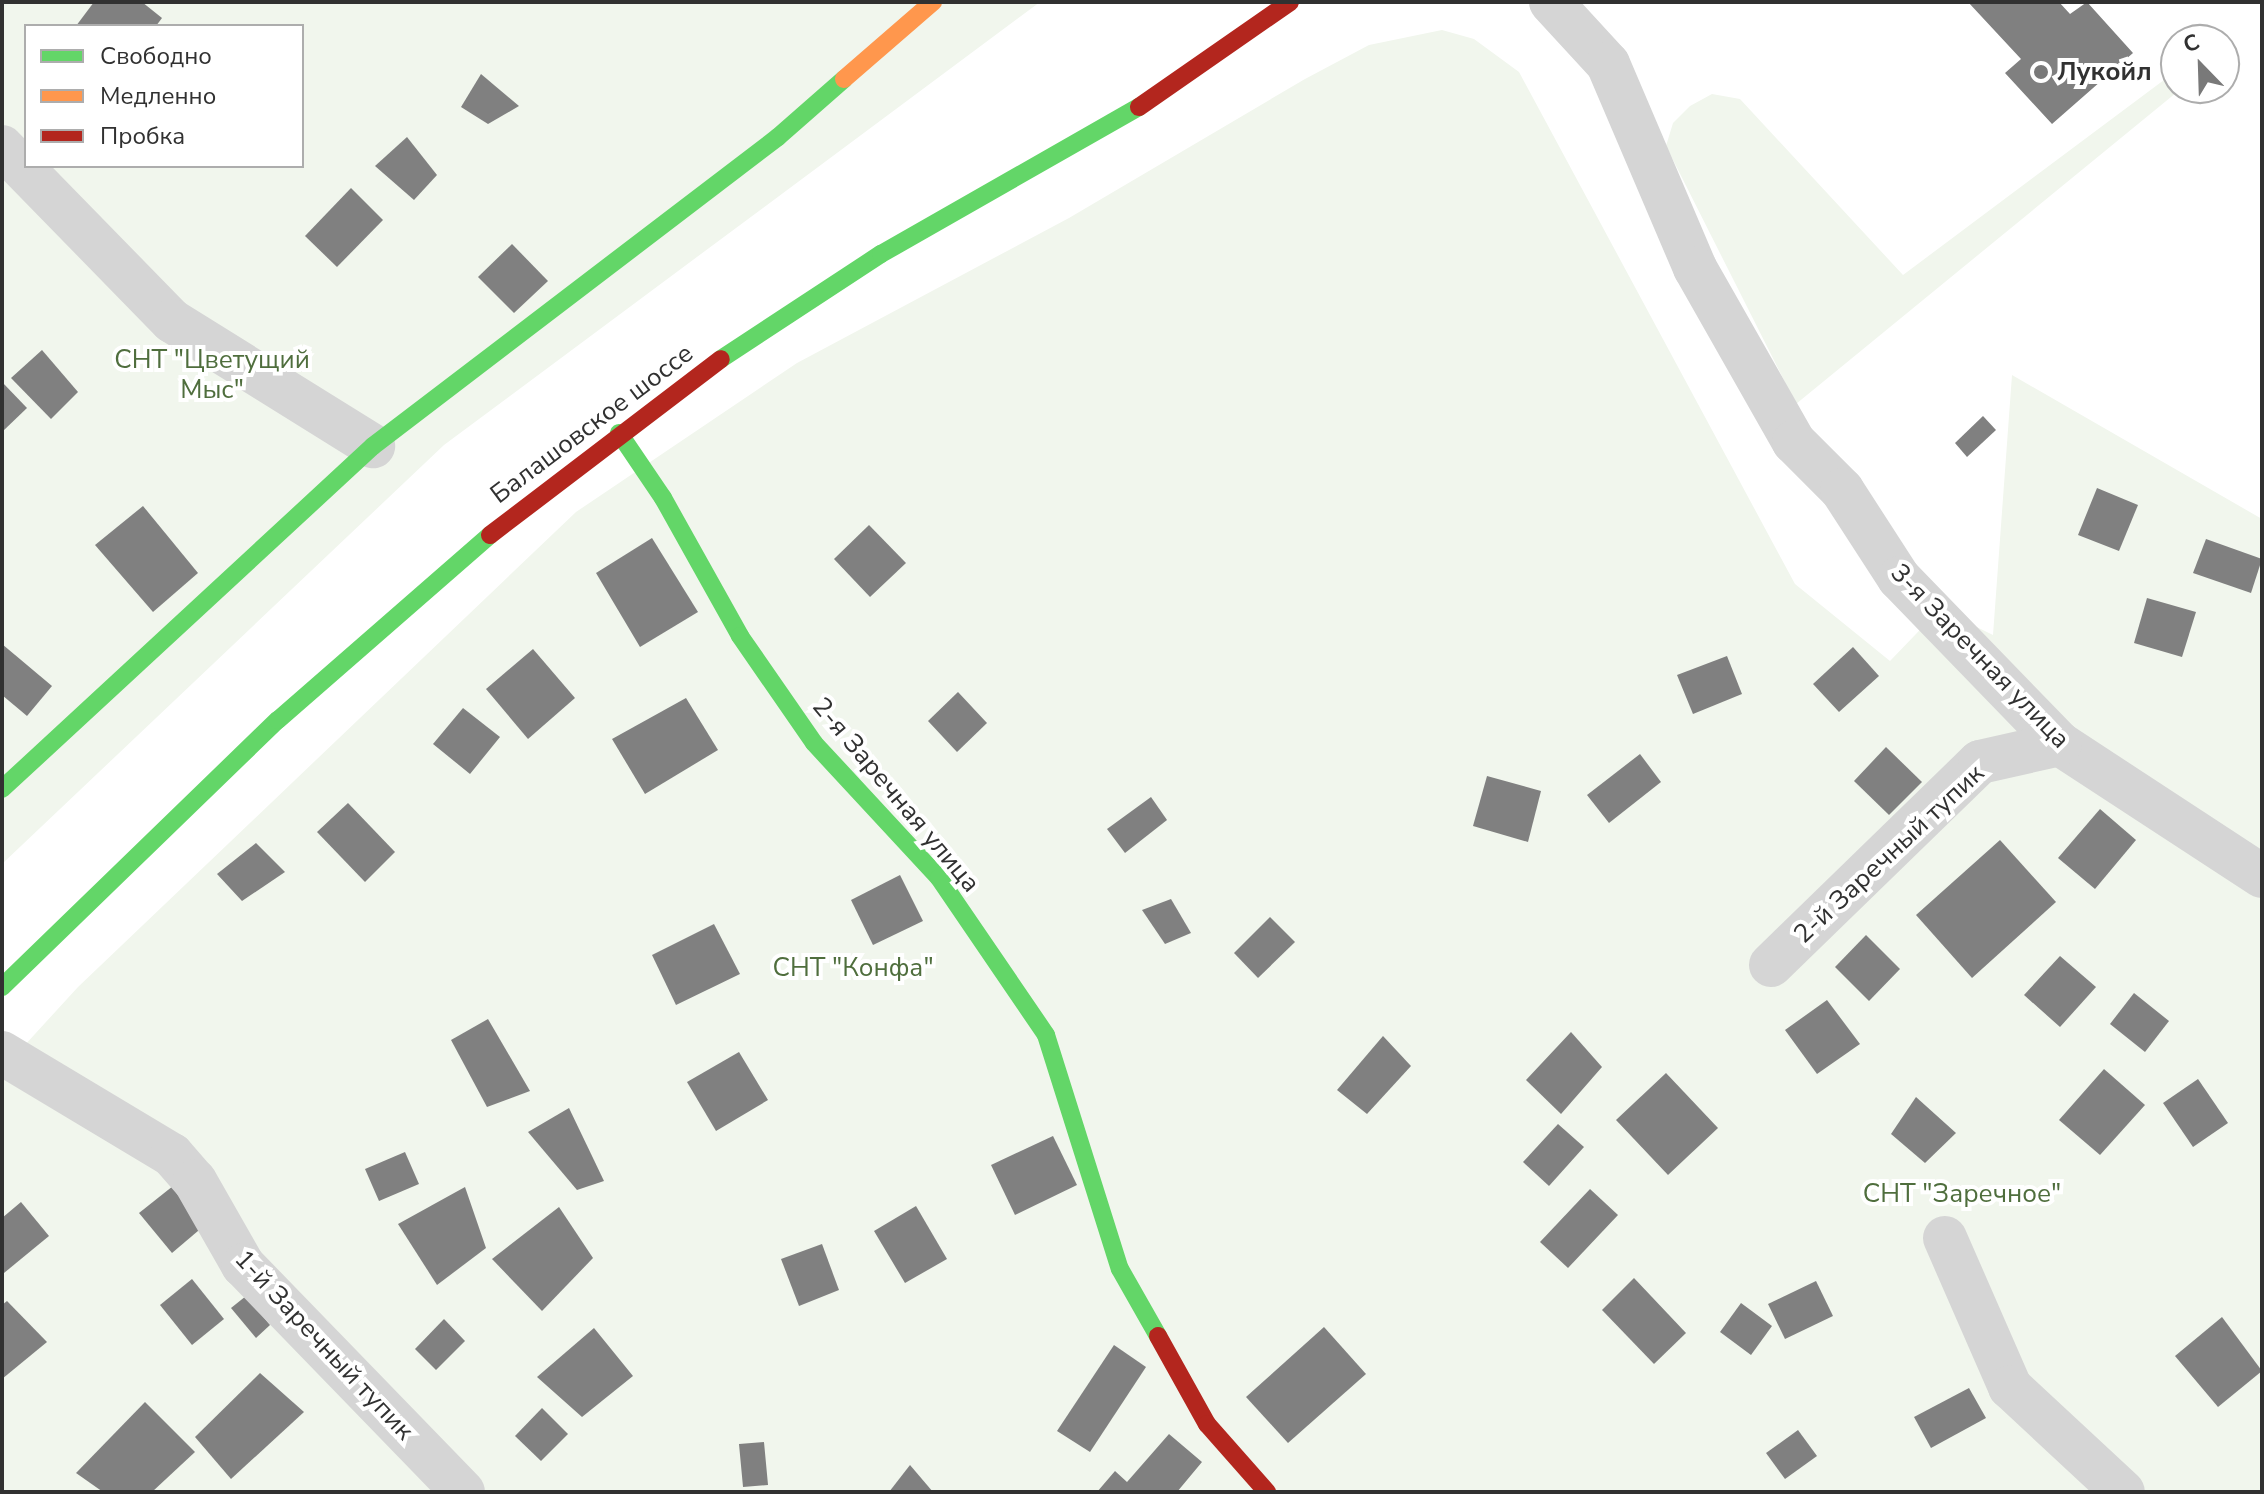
<!DOCTYPE html>
<html>
<head>
<meta charset="utf-8">
<style>
	body { margin:0 }
	#map { position:relative; width:2264px; height:1494px; overflow:hidden; background:#fff; font-family:"Nunito Sans",sans-serif }
	div>[style] { position:absolute }
	.green>* { inset:0; background:#f1f6ed }
	.building>* { inset:0; background:#808080 }
	.street>* { height:44px; margin:-22px; padding:0 22px; transform-origin:22px; border-radius:22px; background:#d5d5d5 }
	.fast>* { height:18px; margin:-9px; padding:0 9px; transform-origin:9px; border-radius:9px; background:#63d668 }
	.slow>* { height:18px; margin:-9px; padding:0 9px; transform-origin:9px; border-radius:9px; background:#ff974d }
	.jam>* { height:18px; margin:-9px; padding:0 9px; transform-origin:9px; border-radius:9px; background:#b3261e }
	.dots>* { width:22px; height:22px; translate:-50% -50%; box-sizing:border-box; border:4px solid #fff; border-radius:50% }
	span { translate:-50% -50%; white-space:nowrap; text-align:center; line-height:1.15; -webkit-text-stroke:8px #fff; paint-order:stroke }
	.poi-label { font-size:26px; color:#313131; font-weight:700 }
	.left { translate:0 -50%; text-align:left }
	.park-label { font-size:26px; color:#4f6e3d }
	.street-label { font-size:26px; color:#313131 }
	.frame { position:absolute; inset:0; border:4px solid #313131; pointer-events:none }
	.legend { position:absolute; left:24px; top:24px; width:280px; height:144px; box-sizing:border-box; background:#fff; border:2px solid #adadad; margin:0; padding:10px 14px; list-style:none; font-size:24px; color:#313131 }
	.legend li { display:flex; align-items:center; gap:16px; height:40px }
	.legend b { width:40px; border:2px solid #adadad }
	.north { position:absolute; left:2160px; top:24px; width:80px; height:80px; box-sizing:border-box; background:#fff; border:2px solid #adadad; border-radius:50%; rotate:337deg; font-size:22px; font-weight:700; line-height:32px; text-align:center; color:#313131 }
	.north::after { content:''; display:block; margin:auto; width:28px; height:36px; background:#797979; clip-path:polygon(50% 0,100% 100%,50% 72%,0 100%) }
</style>
</head>
<body>
<div id="map">
	<div class="green">
		<i style="clip-path:polygon(evenodd,2px 2px,1040px 2px,444px 445px,2px 864px,2px 2px,26px 26px,302px 26px,302px 166px,26px 166px,26px 26px)"></i>
		<i style="clip-path:polygon(1442px 30px,1474px 39px,1519px 72px,1795px 584px,1890px 661px,1940px 609px,1993px 635px,2012px 375px,2262px 519px,2262px 1492px,2px 1492px,2px 1070px,78px 987px,576px 512px,797px 363px,1069px 218px,1305px 79px,1369px 45px)"></i>
		<i style="clip-path:polygon(2176px 71px,2176px 88px,2182px 88px,1796px 404px,1666px 146px,1673px 123px,1690px 106px,1712px 94px,1740px 99px,1903px 275px)"></i>
	</div>
	<div class="building">
		<i style="clip-path:polygon(94px 2px,142px 2px,162px 18px,156px 26px,76px 26px)"></i>
		<i style="clip-path:polygon(1968px 2px,2059px 2px,2070px 14px,2087px 2px,2133px 53px,2052px 124px,2005px 73px,2021px 59px)"></i>
		<i style="clip-path:polygon(481px 74px,519px 106px,488px 124px,461px 107px)"></i>
		<i style="clip-path:polygon(407px 137px,437px 175px,414px 200px,375px 166px)"></i>
		<i style="clip-path:polygon(351px 188px,383px 220px,337px 267px,305px 236px)"></i>
		<i style="clip-path:polygon(512px 244px,548px 281px,514px 313px,478px 277px)"></i>
		<i style="clip-path:polygon(42px 350px,78px 392px,51px 419px,11px 378px)"></i>
		<i style="clip-path:polygon(2px 382px,27px 408px,2px 432px)"></i>
		<i style="clip-path:polygon(1983px 416px,1996px 430px,1967px 457px,1955px 443px)"></i>
		<i style="clip-path:polygon(2097px 488px,2138px 505px,2119px 551px,2078px 535px)"></i>
		<i style="clip-path:polygon(143px 506px,198px 573px,153px 612px,95px 545px)"></i>
		<i style="clip-path:polygon(869px 525px,906px 563px,870px 597px,834px 559px)"></i>
		<i style="clip-path:polygon(652px 538px,698px 612px,640px 647px,596px 573px)"></i>
		<i style="clip-path:polygon(2206px 539px,2262px 559px,2251px 593px,2193px 573px)"></i>
		<i style="clip-path:polygon(2147px 598px,2196px 612px,2182px 657px,2134px 643px)"></i>
		<i style="clip-path:polygon(2px 644px,52px 686px,27px 716px,2px 695px)"></i>
		<i style="clip-path:polygon(1853px 647px,1879px 676px,1839px 712px,1813px 684px)"></i>
		<i style="clip-path:polygon(533px 649px,575px 698px,528px 739px,486px 689px)"></i>
		<i style="clip-path:polygon(1727px 656px,1742px 694px,1693px 714px,1677px 675px)"></i>
		<i style="clip-path:polygon(958px 692px,987px 723px,957px 752px,928px 721px)"></i>
		<i style="clip-path:polygon(686px 698px,718px 750px,645px 794px,612px 739px)"></i>
		<i style="clip-path:polygon(463px 708px,500px 737px,470px 774px,433px 744px)"></i>
		<i style="clip-path:polygon(1886px 747px,1922px 782px,1889px 815px,1854px 781px)"></i>
		<i style="clip-path:polygon(1640px 754px,1661px 782px,1609px 823px,1587px 795px)"></i>
		<i style="clip-path:polygon(1487px 776px,1541px 791px,1528px 842px,1473px 826px)"></i>
		<i style="clip-path:polygon(1151px 797px,1167px 820px,1125px 853px,1107px 829px)"></i>
		<i style="clip-path:polygon(348px 803px,395px 852px,365px 882px,317px 832px)"></i>
		<i style="clip-path:polygon(2100px 809px,2136px 840px,2095px 889px,2058px 858px)"></i>
		<i style="clip-path:polygon(2000px 840px,2056px 902px,1972px 978px,1916px 915px)"></i>
		<i style="clip-path:polygon(256px 843px,285px 872px,242px 901px,217px 874px)"></i>
		<i style="clip-path:polygon(900px 875px,923px 921px,873px 945px,851px 900px)"></i>
		<i style="clip-path:polygon(1171px 899px,1191px 933px,1165px 944px,1142px 910px)"></i>
		<i style="clip-path:polygon(1270px 917px,1295px 942px,1258px 978px,1234px 953px)"></i>
		<i style="clip-path:polygon(714px 924px,740px 974px,676px 1005px,652px 955px)"></i>
		<i style="clip-path:polygon(1866px 935px,1900px 969px,1869px 1001px,1835px 967px)"></i>
		<i style="clip-path:polygon(2060px 956px,2096px 987px,2060px 1027px,2024px 995px)"></i>
		<i style="clip-path:polygon(2134px 993px,2169px 1021px,2145px 1052px,2110px 1024px)"></i>
		<i style="clip-path:polygon(1827px 1000px,1860px 1044px,1817px 1074px,1785px 1030px)"></i>
		<i style="clip-path:polygon(488px 1019px,530px 1091px,487px 1107px,451px 1040px)"></i>
		<i style="clip-path:polygon(1571px 1032px,1602px 1067px,1561px 1114px,1526px 1080px)"></i>
		<i style="clip-path:polygon(1383px 1036px,1411px 1066px,1367px 1114px,1337px 1090px)"></i>
		<i style="clip-path:polygon(739px 1052px,768px 1100px,716px 1131px,687px 1082px)"></i>
		<i style="clip-path:polygon(2104px 1069px,2145px 1105px,2100px 1155px,2059px 1120px)"></i>
		<i style="clip-path:polygon(1666px 1073px,1718px 1128px,1668px 1175px,1616px 1120px)"></i>
		<i style="clip-path:polygon(2198px 1079px,2228px 1123px,2193px 1147px,2163px 1103px)"></i>
		<i style="clip-path:polygon(1916px 1097px,1956px 1133px,1925px 1163px,1891px 1134px)"></i>
		<i style="clip-path:polygon(569px 1108px,604px 1181px,577px 1190px,528px 1132px)"></i>
		<i style="clip-path:polygon(1558px 1124px,1584px 1147px,1549px 1186px,1523px 1162px)"></i>
		<i style="clip-path:polygon(1053px 1136px,1077px 1185px,1015px 1215px,991px 1165px)"></i>
		<i style="clip-path:polygon(405px 1152px,419px 1184px,379px 1201px,365px 1169px)"></i>
		<i style="clip-path:polygon(173px 1186px,205px 1225px,172px 1253px,139px 1213px)"></i>
		<i style="clip-path:polygon(465px 1187px,486px 1248px,437px 1285px,398px 1224px)"></i>
		<i style="clip-path:polygon(1590px 1189px,1618px 1215px,1568px 1268px,1540px 1242px)"></i>
		<i style="clip-path:polygon(21px 1202px,49px 1236px,4px 1273px,2px 1218px)"></i>
		<i style="clip-path:polygon(916px 1206px,947px 1259px,905px 1283px,874px 1231px)"></i>
		<i style="clip-path:polygon(559px 1207px,593px 1258px,542px 1311px,492px 1259px)"></i>
		<i style="clip-path:polygon(822px 1244px,839px 1290px,799px 1306px,781px 1259px)"></i>
		<i style="clip-path:polygon(1634px 1278px,1686px 1333px,1654px 1364px,1602px 1310px)"></i>
		<i style="clip-path:polygon(192px 1279px,224px 1319px,192px 1345px,160px 1305px)"></i>
		<i style="clip-path:polygon(1816px 1281px,1833px 1316px,1785px 1339px,1768px 1304px)"></i>
		<i style="clip-path:polygon(246px 1296px,270px 1325px,256px 1338px,231px 1308px)"></i>
		<i style="clip-path:polygon(7px 1301px,47px 1342px,2px 1379px,2px 1305px)"></i>
		<i style="clip-path:polygon(1741px 1303px,1772px 1326px,1751px 1355px,1720px 1332px)"></i>
		<i style="clip-path:polygon(2222px 1317px,2262px 1371px,2218px 1407px,2175px 1356px)"></i>
		<i style="clip-path:polygon(444px 1319px,465px 1341px,436px 1370px,415px 1349px)"></i>
		<i style="clip-path:polygon(1324px 1327px,1366px 1374px,1288px 1443px,1246px 1397px)"></i>
		<i style="clip-path:polygon(594px 1328px,633px 1376px,582px 1417px,537px 1377px)"></i>
		<i style="clip-path:polygon(1114px 1345px,1146px 1367px,1090px 1452px,1057px 1431px)"></i>
		<i style="clip-path:polygon(260px 1373px,304px 1412px,231px 1479px,195px 1437px)"></i>
		<i style="clip-path:polygon(1969px 1388px,1986px 1418px,1931px 1448px,1914px 1417px)"></i>
		<i style="clip-path:polygon(145px 1402px,195px 1452px,152px 1492px,103px 1492px,76px 1473px)"></i>
		<i style="clip-path:polygon(542px 1408px,568px 1434px,541px 1461px,515px 1436px)"></i>
		<i style="clip-path:polygon(1798px 1430px,1817px 1456px,1785px 1479px,1766px 1453px)"></i>
		<i style="clip-path:polygon(1169px 1434px,1202px 1462px,1177px 1492px,1097px 1492px,1115px 1471px,1127px 1482px)"></i>
		<i style="clip-path:polygon(764px 1442px,768px 1485px,743px 1487px,739px 1444px)"></i>
		<i style="clip-path:polygon(910px 1465px,933px 1492px,889px 1492px)"></i>
	</div>
	<div class="street">
		<i style="left:1551px;top:2px;width:84px;rotate:47.4deg"></i>
		<i style="left:1608px;top:64px;width:222px;rotate:66.9deg"></i>
		<i style="left:1695px;top:268px;width:200px;rotate:60.4deg"></i>
		<i style="left:1794px;top:442px;width:68px;rotate:45deg"></i>
		<i style="left:1842px;top:490px;width:105px;rotate:57.1deg"></i>
		<i style="left:1899px;top:578px;width:231px;rotate:45.9deg"></i>
		<i style="left:2060px;top:744px;width:241px;rotate:33.2deg"></i>
		<i style="left:2px;top:147px;width:243px;rotate:45.7deg"></i>
		<i style="left:172px;top:321px;width:237px;rotate:31.9deg"></i>
		<i style="left:1771px;top:965px;width:291px;rotate:-44.2deg"></i>
		<i style="left:1980px;top:762px;width:82px;rotate:-12.7deg"></i>
		<i style="left:2px;top:1053px;width:198px;rotate:31deg"></i>
		<i style="left:172px;top:1155px;width:35px;rotate:49deg"></i>
		<i style="left:195px;top:1181px;width:97px;rotate:60.3deg"></i>
		<i style="left:243px;top:1265px;width:316px;rotate:45.9deg"></i>
		<i style="left:1945px;top:1238px;width:163px;rotate:66.4deg"></i>
		<i style="left:2010px;top:1387px;width:154px;rotate:42.9deg"></i>
	</div>
	<div class="fast">
		<i style="left:721px;top:359px;width:191px;rotate:-33.3deg"></i>
		<i style="left:881px;top:254px;width:297px;rotate:-29.7deg"></i>
		<i style="left:619px;top:433px;width:78px;rotate:55.9deg"></i>
		<i style="left:663px;top:498px;width:158px;rotate:60.8deg"></i>
		<i style="left:740px;top:636px;width:130px;rotate:55.3deg"></i>
		<i style="left:814px;top:743px;width:184px;rotate:47.2deg"></i>
		<i style="left:939px;top:878px;width:190px;rotate:55.7deg"></i>
		<i style="left:1046px;top:1035px;width:245px;rotate:72.5deg"></i>
		<i style="left:1120px;top:1269px;width:77px;rotate:60.4deg"></i>
		<i style="left:2px;top:789px;width:505px;rotate:-42.75deg"></i>
		<i style="left:373px;top:446px;width:509px;rotate:-37.34deg"></i>
		<i style="left:778px;top:137px;width:88px;rotate:-41.3deg"></i>
		<i style="left:2px;top:987px;width:384px;rotate:-44.1deg"></i>
		<i style="left:278px;top:720px;width:281px;rotate:-41.1deg"></i>
	</div>
	<div class="slow">
		<i style="left:844px;top:79px;width:118px;rotate:-40.9deg"></i>
	</div>
	<div class="jam">
		<i style="left:1139px;top:107px;width:184px;rotate:-34.8deg"></i>
		<i style="left:490px;top:535px;width:290px;rotate:-37.3deg"></i>
		<i style="left:1158px;top:1336px;width:101px;rotate:60.9deg"></i>
		<i style="left:1207px;top:1424px;width:91px;rotate:48.6deg"></i>
	</div>
	<div class="dots">
		<i style="left:2041px;top:72px;background:#797979"></i>
	</div>
	<div class="poi-label">
		<span class="left" style="left:2057px;top:72px">Лукойл</span>
	</div>
	<div class="park-label">
		<span style="left:212px;top:375px">СНТ "Цветущий<br>Мыс"</span>
		<span style="left:853px;top:968px">СНТ "Конфа"</span>
		<span style="left:1962px;top:1194px">СНТ "Заречное"</span>
	</div>
	<div class="street-label">
		<span style="left:592px;top:424px;rotate:-37deg">Балашовское шоссе</span>
		<span style="left:1980px;top:656px;rotate:46deg">3-я Заречная улица</span>
		<span style="left:896px;top:795px;rotate:50deg">2-я Заречная улица</span>
		<span style="left:1889px;top:854px;rotate:-43deg">2-й Заречный тупик</span>
		<span style="left:324px;top:1345px;rotate:47deg">1-й Заречный тупик</span>
	</div>
	<div class="frame"></div>
	<ul class="legend">
	<li><b style="height:10px;background:#63d668"></b>Свободно</li>
	<li><b style="height:10px;background:#ff974d"></b>Медленно</li>
	<li><b style="height:10px;background:#b3261e"></b>Пробка</li>
	</ul>
	<div class="north">С</div>
</div>
</body>
</html>
